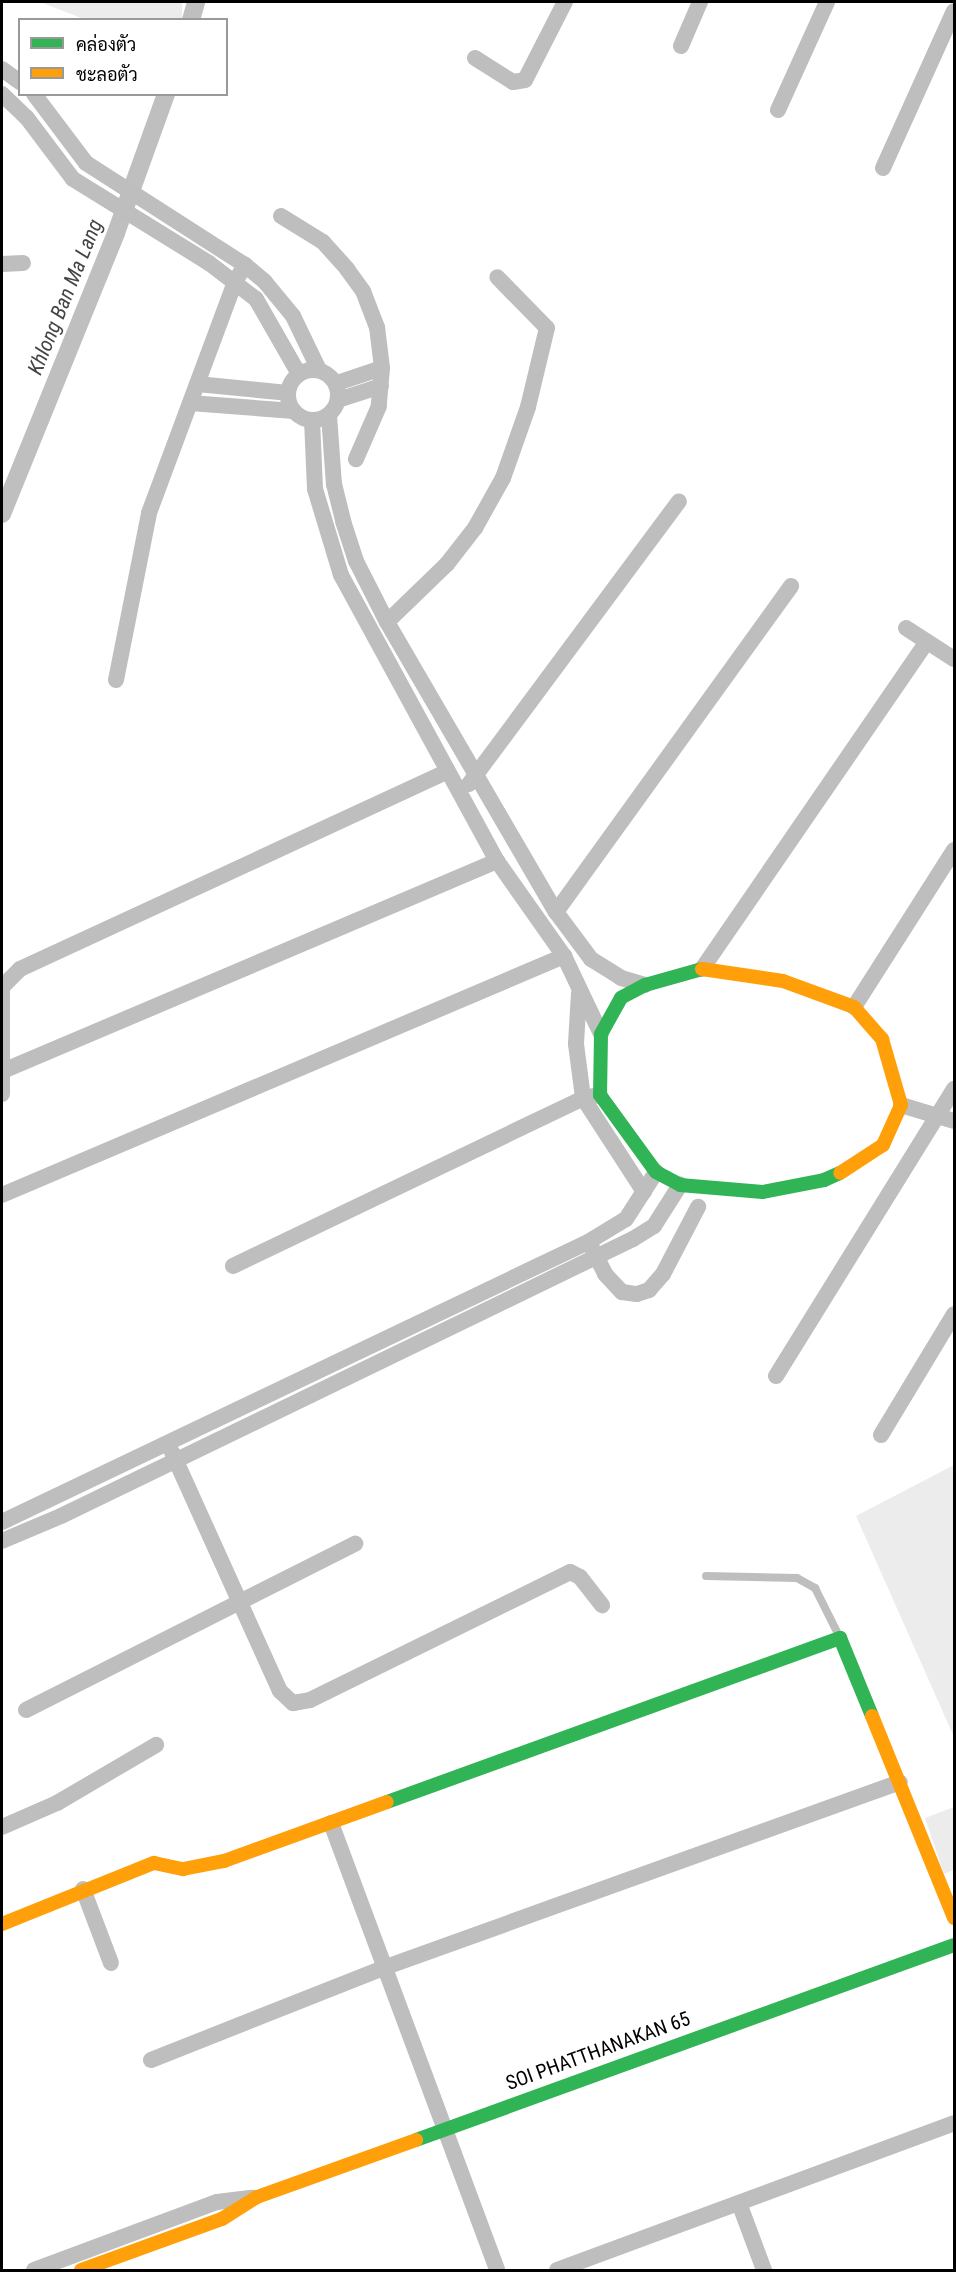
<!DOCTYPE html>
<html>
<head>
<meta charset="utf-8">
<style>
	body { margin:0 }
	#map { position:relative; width:956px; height:2272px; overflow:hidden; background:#fff; font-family:"Roboto Condensed",Sarabun,sans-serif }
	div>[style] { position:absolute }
	.green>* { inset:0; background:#ececec }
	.canal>* { height:18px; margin:-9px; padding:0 9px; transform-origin:9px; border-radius:9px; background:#bfbfbf }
	.lane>* { height:8px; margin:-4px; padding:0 4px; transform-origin:4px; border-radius:4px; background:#bebebe }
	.street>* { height:16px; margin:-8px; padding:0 8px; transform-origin:8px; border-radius:8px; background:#bebebe }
	.street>.ring { margin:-8px; padding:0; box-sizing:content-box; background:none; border:16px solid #bebebe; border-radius:50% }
	.fast>* { height:14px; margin:-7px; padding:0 7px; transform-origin:7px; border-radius:7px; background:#30b455 }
	.slow>* { height:14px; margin:-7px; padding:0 7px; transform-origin:7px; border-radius:7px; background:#ff9f0a }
	span { translate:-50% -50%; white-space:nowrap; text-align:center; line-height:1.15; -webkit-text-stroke:4.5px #fff; paint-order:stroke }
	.street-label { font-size:20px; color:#000 }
	.water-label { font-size:21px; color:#444; font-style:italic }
	.frame { position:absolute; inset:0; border:3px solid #000; pointer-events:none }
	.legend { position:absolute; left:18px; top:18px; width:210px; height:78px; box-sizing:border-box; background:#fff; border:2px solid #999; margin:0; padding:8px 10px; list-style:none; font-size:18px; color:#000 }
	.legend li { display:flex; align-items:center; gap:12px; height:30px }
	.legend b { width:30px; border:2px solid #999 }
</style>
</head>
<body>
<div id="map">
	<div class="green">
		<i style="clip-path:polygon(40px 2px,182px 2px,182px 19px,84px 19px)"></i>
		<i style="clip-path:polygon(954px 1465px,954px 1737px,856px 1516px)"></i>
		<i style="clip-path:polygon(954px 1807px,954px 1870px,944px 1874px,925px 1818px)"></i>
	</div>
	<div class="canal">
		<i style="left:191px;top:20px;width:19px;rotate:-74deg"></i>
		<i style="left:2px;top:514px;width:303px;rotate:-67.9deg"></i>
		<i style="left:116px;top:233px;width:148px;rotate:-70.2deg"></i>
	</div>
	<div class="lane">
		<i style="left:706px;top:1576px;width:91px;rotate:1.3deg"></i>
		<i style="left:797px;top:1578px;width:21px;rotate:29deg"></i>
		<i style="left:815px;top:1588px;width:56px;rotate:63.4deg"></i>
	</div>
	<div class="street">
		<i style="left:681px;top:46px;width:48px;rotate:-66.6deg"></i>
		<i style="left:475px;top:58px;width:45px;rotate:32.3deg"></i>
		<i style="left:513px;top:82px;width:12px;rotate:-9deg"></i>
		<i style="left:525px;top:80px;width:88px;rotate:-62.9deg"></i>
		<i style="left:2px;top:69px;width:22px;rotate:36deg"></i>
		<i style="left:2px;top:94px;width:35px;rotate:44deg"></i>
		<i style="left:27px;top:118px;width:76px;rotate:53deg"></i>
		<i style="left:73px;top:179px;width:160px;rotate:31.7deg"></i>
		<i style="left:209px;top:263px;width:59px;rotate:37.5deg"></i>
		<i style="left:256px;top:299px;width:86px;rotate:60.2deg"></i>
		<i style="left:34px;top:94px;width:86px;rotate:53deg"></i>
		<i style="left:86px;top:163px;width:189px;rotate:32.7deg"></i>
		<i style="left:245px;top:265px;width:26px;rotate:40deg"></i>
		<i style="left:265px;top:282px;width:44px;rotate:50.5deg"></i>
		<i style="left:293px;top:316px;width:60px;rotate:64.3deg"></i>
		<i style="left:778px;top:110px;width:119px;rotate:-65.6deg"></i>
		<i style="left:883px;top:168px;width:172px;rotate:-65.7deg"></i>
		<i style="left:281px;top:216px;width:49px;rotate:31.8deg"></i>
		<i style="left:323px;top:242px;width:36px;rotate:48deg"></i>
		<i style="left:347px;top:269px;width:27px;rotate:54deg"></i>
		<i style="left:363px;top:291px;width:39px;rotate:69deg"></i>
		<i style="left:377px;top:327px;width:41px;rotate:83deg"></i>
		<i style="left:382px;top:368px;width:38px;rotate:95deg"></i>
		<i style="left:379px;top:406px;width:58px;rotate:113.5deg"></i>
		<i style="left:2px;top:264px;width:21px;rotate:-3deg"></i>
		<i class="ring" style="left:288px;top:370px;width:34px;height:34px"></i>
		<i style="left:337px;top:383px;width:47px;rotate:-18.4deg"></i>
		<i style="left:197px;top:384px;width:91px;rotate:5.6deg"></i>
		<i style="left:338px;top:400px;width:45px;rotate:-18deg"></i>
		<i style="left:190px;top:403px;width:104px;rotate:4.4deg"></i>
		<i style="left:329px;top:415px;width:69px;rotate:85.9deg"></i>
		<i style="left:334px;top:484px;width:38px;rotate:76deg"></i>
		<i style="left:343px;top:521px;width:42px;rotate:72deg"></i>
		<i style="left:356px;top:561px;width:68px;rotate:63.1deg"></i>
		<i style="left:387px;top:622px;width:336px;rotate:59.8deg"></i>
		<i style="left:556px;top:912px;width:59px;rotate:53.3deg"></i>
		<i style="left:591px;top:959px;width:36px;rotate:32deg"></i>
		<i style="left:621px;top:978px;width:25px;rotate:16deg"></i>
		<i style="left:312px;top:420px;width:69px;rotate:87.5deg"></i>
		<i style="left:315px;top:489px;width:90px;rotate:73.2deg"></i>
		<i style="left:341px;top:575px;width:326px;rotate:61.4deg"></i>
		<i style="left:497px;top:861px;width:116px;rotate:54.8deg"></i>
		<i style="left:564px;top:956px;width:86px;rotate:64.6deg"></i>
		<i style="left:387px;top:622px;width:83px;rotate:-44deg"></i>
		<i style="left:447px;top:564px;width:46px;rotate:-52.1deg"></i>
		<i style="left:475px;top:528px;width:57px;rotate:-60.8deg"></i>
		<i style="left:503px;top:478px;width:75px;rotate:-70.6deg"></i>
		<i style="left:528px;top:407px;width:81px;rotate:-76.5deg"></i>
		<i style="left:547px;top:328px;width:71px;rotate:-134.4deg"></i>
		<i style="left:906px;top:628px;width:57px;rotate:32.9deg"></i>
		<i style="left:116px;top:680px;width:170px;rotate:-78.8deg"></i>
		<i style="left:149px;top:513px;width:246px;rotate:-69.6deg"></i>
		<i style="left:235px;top:282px;width:20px;rotate:-60deg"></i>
		<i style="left:469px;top:784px;width:352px;rotate:-53.4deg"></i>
		<i style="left:556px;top:912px;width:402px;rotate:-54.2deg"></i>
		<i style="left:702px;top:969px;width:397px;rotate:-55.5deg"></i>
		<i style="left:2px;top:987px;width:25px;rotate:-45deg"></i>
		<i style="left:20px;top:969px;width:470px;rotate:-24.8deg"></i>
		<i style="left:2px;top:988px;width:106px;rotate:90deg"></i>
		<i style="left:579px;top:993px;width:51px;rotate:93.4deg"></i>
		<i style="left:576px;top:1044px;width:54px;rotate:82.6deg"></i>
		<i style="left:583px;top:1098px;width:112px;rotate:57deg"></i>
		<i style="left:854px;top:1007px;width:186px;rotate:-57.5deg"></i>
		<i style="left:3px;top:1071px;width:537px;rotate:-23.03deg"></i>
		<i style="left:901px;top:1105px;width:55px;rotate:16.8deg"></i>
		<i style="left:2px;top:1195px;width:611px;rotate:-23.04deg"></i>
		<i style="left:592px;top:1248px;width:29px;rotate:63deg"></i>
		<i style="left:605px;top:1274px;width:25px;rotate:47deg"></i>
		<i style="left:622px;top:1292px;width:15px;rotate:8deg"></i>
		<i style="left:637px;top:1294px;width:13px;rotate:-18deg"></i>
		<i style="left:649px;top:1290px;width:21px;rotate:-49deg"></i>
		<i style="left:663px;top:1274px;width:76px;rotate:-62.4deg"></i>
		<i style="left:233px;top:1266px;width:388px;rotate:-25.6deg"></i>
		<i style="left:583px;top:1098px;width:17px;rotate:-10deg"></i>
		<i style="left:776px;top:1376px;width:338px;rotate:-58.2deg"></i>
		<i style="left:881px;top:1435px;width:141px;rotate:-58.9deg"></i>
		<i style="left:172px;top:1452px;width:262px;rotate:65.7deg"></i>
		<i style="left:280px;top:1691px;width:18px;rotate:43deg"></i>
		<i style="left:293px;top:1703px;width:17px;rotate:-10deg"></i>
		<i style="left:310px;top:1700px;width:290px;rotate:-26.2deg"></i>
		<i style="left:570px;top:1572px;width:11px;rotate:27deg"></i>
		<i style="left:580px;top:1577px;width:36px;rotate:52deg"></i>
		<i style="left:2px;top:1522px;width:649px;rotate:-25.54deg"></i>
		<i style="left:588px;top:1242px;width:44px;rotate:-31.2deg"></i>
		<i style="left:626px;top:1219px;width:56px;rotate:-57.4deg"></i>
		<i style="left:2px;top:1541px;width:64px;rotate:-23deg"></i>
		<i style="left:61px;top:1516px;width:636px;rotate:-25.84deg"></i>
		<i style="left:633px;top:1239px;width:25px;rotate:-32deg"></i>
		<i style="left:654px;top:1226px;width:49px;rotate:-57.6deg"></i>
		<i style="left:26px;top:1710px;width:369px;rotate:-26.8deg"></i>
		<i style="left:331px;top:1823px;width:477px;rotate:69.6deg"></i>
		<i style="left:2px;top:1827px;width:60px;rotate:-23.6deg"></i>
		<i style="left:57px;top:1803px;width:115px;rotate:-30.4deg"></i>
		<i style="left:83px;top:1889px;width:79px;rotate:69.3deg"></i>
		<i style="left:151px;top:2060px;width:253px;rotate:-21.6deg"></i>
		<i style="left:386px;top:1967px;width:546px;rotate:-19.79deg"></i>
		<i style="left:739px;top:2203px;width:72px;rotate:69.5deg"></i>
		<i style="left:34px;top:2270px;width:195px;rotate:-20.4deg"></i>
		<i style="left:217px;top:2202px;width:35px;rotate:-7deg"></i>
		<i style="left:557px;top:2270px;width:423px;rotate:-20.3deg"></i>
	</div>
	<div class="fast">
		<i style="left:702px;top:969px;width:59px;rotate:164.3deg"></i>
		<i style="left:645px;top:985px;width:27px;rotate:152deg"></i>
		<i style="left:621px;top:998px;width:41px;rotate:119.1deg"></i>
		<i style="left:601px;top:1034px;width:61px;rotate:90.9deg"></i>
		<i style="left:600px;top:1095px;width:95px;rotate:54deg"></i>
		<i style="left:656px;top:1172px;width:27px;rotate:28deg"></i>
		<i style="left:680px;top:1185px;width:83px;rotate:4.8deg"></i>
		<i style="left:763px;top:1192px;width:62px;rotate:-11.1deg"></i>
		<i style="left:824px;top:1180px;width:17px;rotate:-24deg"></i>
		<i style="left:387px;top:1802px;width:482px;rotate:-19.9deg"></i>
		<i style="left:840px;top:1638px;width:84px;rotate:67.7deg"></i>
		<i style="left:416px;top:2140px;width:572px;rotate:-19.92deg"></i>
	</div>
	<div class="slow">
		<i style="left:702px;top:969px;width:82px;rotate:8.4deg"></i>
		<i style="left:783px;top:981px;width:76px;rotate:20.1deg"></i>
		<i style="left:854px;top:1007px;width:43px;rotate:48.8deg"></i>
		<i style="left:882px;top:1039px;width:69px;rotate:73.9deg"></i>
		<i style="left:901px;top:1105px;width:44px;rotate:114.2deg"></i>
		<i style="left:883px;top:1145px;width:51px;rotate:146.9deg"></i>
		<i style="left:872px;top:1716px;width:218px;rotate:67.9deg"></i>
		<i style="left:2px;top:1924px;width:164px;rotate:-21.9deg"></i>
		<i style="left:154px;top:1863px;width:30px;rotate:12deg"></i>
		<i style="left:183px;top:1869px;width:42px;rotate:-11deg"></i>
		<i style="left:224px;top:1861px;width:173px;rotate:-19.9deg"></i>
		<i style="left:81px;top:2270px;width:150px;rotate:-19.9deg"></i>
		<i style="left:222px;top:2219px;width:41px;rotate:-32.2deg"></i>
		<i style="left:257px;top:2197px;width:169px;rotate:-19.7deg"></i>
	</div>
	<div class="street-label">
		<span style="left:598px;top:2051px;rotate:-20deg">SOI PHATTHANAKAN 65</span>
	</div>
	<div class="water-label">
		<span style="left:65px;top:297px;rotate:-68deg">Khlong Ban Ma Lang</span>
	</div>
	<div class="frame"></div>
	<ul class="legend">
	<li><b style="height:8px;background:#30b455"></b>คล่องตัว</li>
	<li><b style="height:8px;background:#ff9f0a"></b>ชะลอตัว</li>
	</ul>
</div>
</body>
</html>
